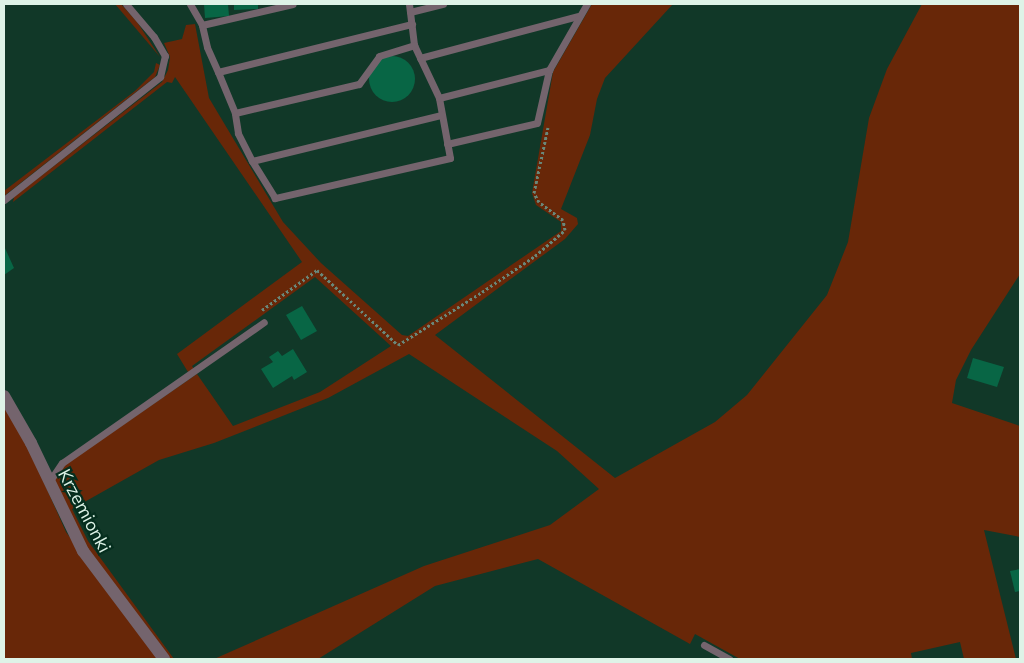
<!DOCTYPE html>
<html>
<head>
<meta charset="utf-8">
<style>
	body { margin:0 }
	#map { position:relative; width:1024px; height:663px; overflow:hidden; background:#113828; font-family:Mulish,sans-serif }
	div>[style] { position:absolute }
	.green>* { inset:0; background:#682708 }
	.building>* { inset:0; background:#086645 }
	.round { border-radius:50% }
	.path>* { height:3px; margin-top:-1.5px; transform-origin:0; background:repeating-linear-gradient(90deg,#69887a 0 2.5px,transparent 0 5px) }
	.service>* { height:7px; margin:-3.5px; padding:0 3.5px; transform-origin:3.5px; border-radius:3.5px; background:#74646d }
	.minor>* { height:12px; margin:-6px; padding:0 6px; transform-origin:6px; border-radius:6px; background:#74646d }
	span { translate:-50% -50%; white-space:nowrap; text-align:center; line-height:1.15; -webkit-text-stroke:4.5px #052e1e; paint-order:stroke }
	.street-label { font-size:18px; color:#def3e7 }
	.frame { position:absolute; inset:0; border:5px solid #def3e7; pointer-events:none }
</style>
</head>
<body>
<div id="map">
	<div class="green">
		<i style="clip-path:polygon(115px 4px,121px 4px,137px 22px,160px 57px)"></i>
		<i style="clip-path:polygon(592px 4px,673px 4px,605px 78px,597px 99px,590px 135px,561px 209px,577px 218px,578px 224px,565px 239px,435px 335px,615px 478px,715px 422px,747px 395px,827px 295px,848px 242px,869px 118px,887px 69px,922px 4px,1020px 4px,1020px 274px,971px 350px,956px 380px,952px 403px,1020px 426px,1020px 537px,984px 530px,1016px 659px,964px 659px,960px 642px,911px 653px,912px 659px,740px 659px,695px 634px,690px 644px,538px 559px,435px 586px,318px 659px,214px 659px,424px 566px,550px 525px,599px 489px,557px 451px,409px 354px,328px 398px,214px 443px,159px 460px,72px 509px,88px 541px,174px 659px,169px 659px,87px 549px,53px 481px,66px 464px,197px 374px,233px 426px,320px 392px,391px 346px,315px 277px,192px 366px,194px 369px,188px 372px,177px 354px,302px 262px,175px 77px,172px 83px,167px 82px,13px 202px,14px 197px,162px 82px,168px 70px,170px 57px,164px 43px,182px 39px,186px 25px,195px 24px,209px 98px,283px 222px,321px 263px,402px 335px,408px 336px,561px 231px,561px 222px,536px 205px,532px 193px,553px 72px)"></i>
		<i style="clip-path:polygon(156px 63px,160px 65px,155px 77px,4px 196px,4px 191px,135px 91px,154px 72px)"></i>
		<i style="clip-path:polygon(4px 405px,33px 458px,66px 532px,159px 659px,4px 659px)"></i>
	</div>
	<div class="building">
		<i style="clip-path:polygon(204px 4px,228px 4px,229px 16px,205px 18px)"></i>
		<i style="clip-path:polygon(234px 4px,258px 4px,258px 9px,234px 10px)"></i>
		<i class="round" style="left:369px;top:56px;width:46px;height:46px"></i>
		<i style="clip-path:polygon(4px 246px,14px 268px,4px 275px)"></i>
		<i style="clip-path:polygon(302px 306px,317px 331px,301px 340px,286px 315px)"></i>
		<i style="clip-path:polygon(293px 349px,307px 372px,294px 380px,292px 376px,273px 388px,261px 369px,273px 362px,269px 357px,278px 351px,282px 356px)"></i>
		<i style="clip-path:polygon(973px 358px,1004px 367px,997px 387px,967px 378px)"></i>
		<i style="clip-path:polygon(1020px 569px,1020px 591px,1015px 592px,1010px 571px)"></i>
	</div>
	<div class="path">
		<i style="left:262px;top:310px;width:68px;rotate:-36deg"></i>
		<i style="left:317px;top:270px;width:110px;rotate:42.8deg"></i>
		<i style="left:398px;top:345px;width:99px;rotate:-32.2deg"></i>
		<i style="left:482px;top:292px;width:64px;rotate:-34.2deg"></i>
		<i style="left:535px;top:256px;width:40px;rotate:-41deg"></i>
		<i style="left:565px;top:230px;width:10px;rotate:-101deg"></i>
		<i style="left:563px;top:220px;width:30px;rotate:-143deg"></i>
		<i style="left:539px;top:202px;width:10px;rotate:-119deg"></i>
		<i style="left:534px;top:193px;width:67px;rotate:-78deg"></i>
	</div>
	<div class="service">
		<i style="left:190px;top:4px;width:24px;rotate:60deg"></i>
		<i style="left:409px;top:4px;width:41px;rotate:83deg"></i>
		<i style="left:414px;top:45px;width:59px;rotate:64.7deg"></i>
		<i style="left:439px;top:98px;width:61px;rotate:79.6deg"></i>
		<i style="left:450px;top:158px;width:180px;rotate:167.1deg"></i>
		<i style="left:275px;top:198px;width:44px;rotate:-121.9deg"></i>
		<i style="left:252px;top:161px;width:195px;rotate:-13.7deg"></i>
		<i style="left:410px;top:12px;width:34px;rotate:-14deg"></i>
		<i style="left:420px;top:58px;width:163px;rotate:-14.9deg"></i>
		<i style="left:218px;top:72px;width:27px;rotate:-114deg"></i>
		<i style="left:207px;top:47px;width:23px;rotate:-103deg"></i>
		<i style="left:202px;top:25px;width:93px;rotate:-13deg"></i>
		<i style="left:439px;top:98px;width:114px;rotate:-14.3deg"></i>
		<i style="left:235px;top:113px;width:44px;rotate:-112.5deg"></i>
		<i style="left:218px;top:72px;width:200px;rotate:-13.9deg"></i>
		<i style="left:447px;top:144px;width:92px;rotate:-13.1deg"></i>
		<i style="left:537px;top:123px;width:54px;rotate:-77.2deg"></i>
		<i style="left:549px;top:70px;width:76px;rotate:-60.1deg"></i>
		<i style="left:252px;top:161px;width:31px;rotate:-117deg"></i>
		<i style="left:238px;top:133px;width:20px;rotate:-99deg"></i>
		<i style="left:235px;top:113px;width:127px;rotate:-13.2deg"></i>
		<i style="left:359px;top:84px;width:34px;rotate:-54deg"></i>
		<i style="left:379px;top:56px;width:37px;rotate:-17deg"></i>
		<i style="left:4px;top:200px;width:199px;rotate:-38.3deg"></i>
		<i style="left:160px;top:77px;width:22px;rotate:-77deg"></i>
		<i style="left:165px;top:56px;width:22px;rotate:-120deg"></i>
		<i style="left:154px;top:37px;width:43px;rotate:-130.3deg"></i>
		<i style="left:49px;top:482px;width:23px;rotate:-56deg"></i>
		<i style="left:62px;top:463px;width:246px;rotate:-34.9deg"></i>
		<i style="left:704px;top:645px;width:29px;rotate:29deg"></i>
	</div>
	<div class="minor">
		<i style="left:4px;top:396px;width:54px;rotate:60.1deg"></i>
		<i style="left:31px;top:443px;width:120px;rotate:64.3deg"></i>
		<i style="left:83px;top:551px;width:135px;rotate:53.1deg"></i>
	</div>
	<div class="street-label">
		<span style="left:84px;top:511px;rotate:62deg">Krzemionki</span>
	</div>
	<div class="frame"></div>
</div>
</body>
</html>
